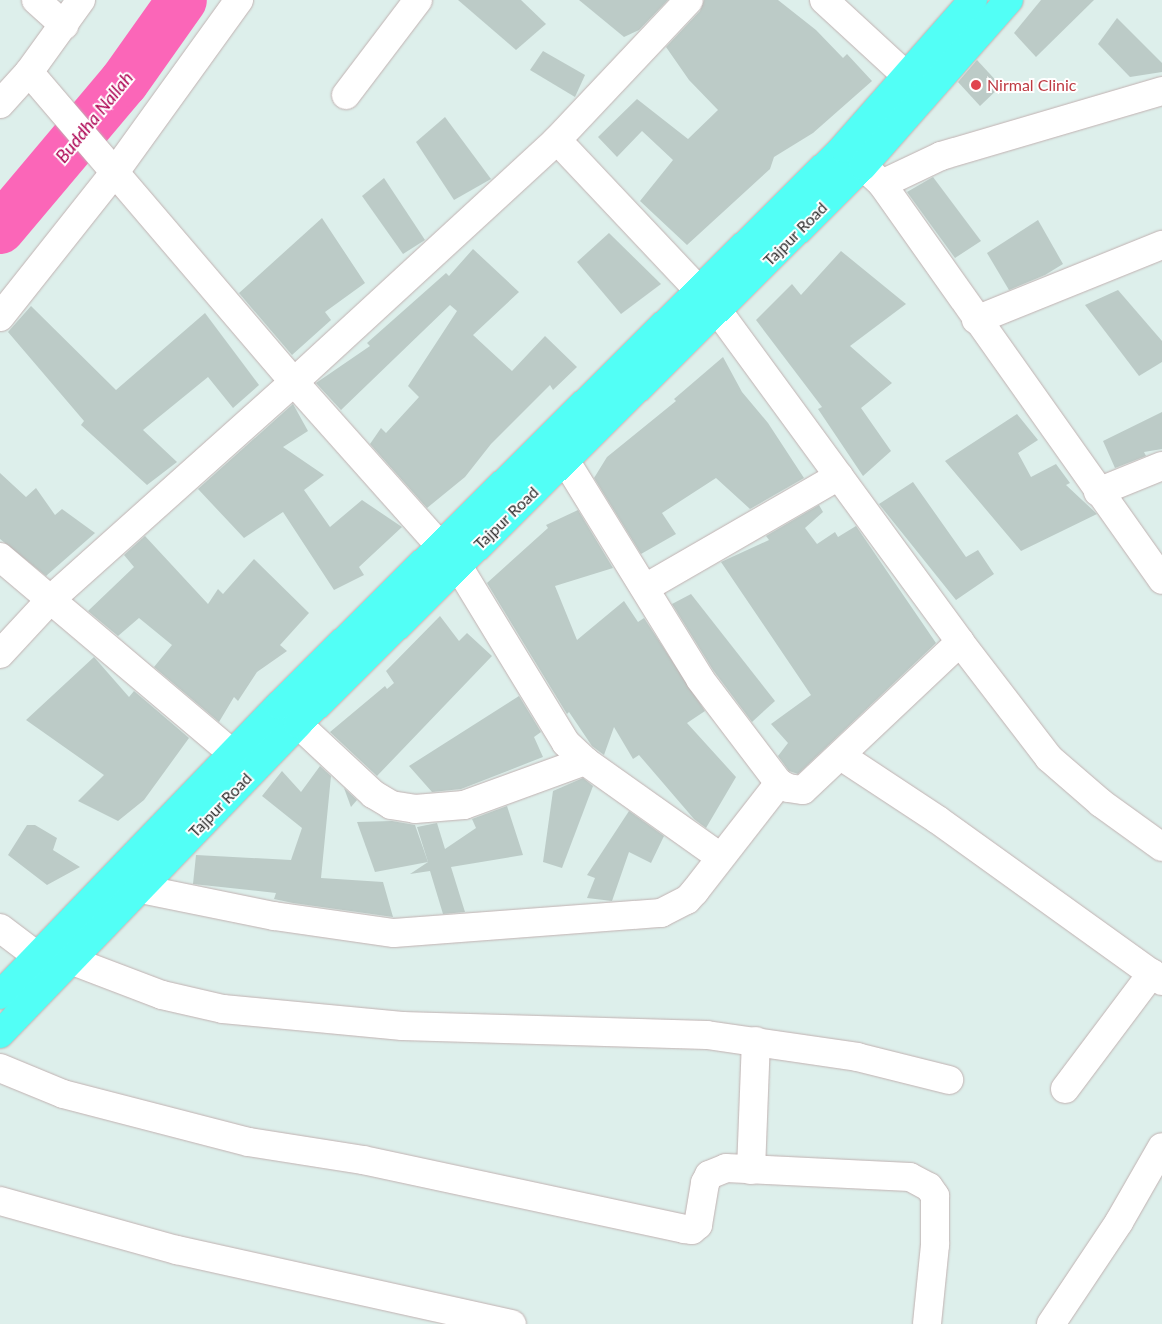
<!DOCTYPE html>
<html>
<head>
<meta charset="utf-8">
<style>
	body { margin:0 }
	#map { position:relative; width:1162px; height:1324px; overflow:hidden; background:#ddefeb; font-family:Lato,sans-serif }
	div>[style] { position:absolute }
	.river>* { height:50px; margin:-25px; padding:0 25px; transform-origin:25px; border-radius:25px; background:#fb66b8 }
	.building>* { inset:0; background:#bccbc7 }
	.roads { filter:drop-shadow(0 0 1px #c1b1b1) drop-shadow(0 0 1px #c1b1b1) }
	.minor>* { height:28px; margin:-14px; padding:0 14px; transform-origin:14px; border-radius:14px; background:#fff }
	.major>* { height:28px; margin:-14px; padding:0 14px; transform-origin:14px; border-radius:14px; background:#52fff6 }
	.dots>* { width:14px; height:14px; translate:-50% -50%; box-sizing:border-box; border:2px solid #fff; border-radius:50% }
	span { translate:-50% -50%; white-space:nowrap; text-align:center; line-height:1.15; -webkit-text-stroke:4px #fff; paint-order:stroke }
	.health-label { font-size:16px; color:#be3a42 }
	.left { translate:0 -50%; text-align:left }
	.street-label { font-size:16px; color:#2c2c2c }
	.water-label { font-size:18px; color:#ac0051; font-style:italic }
</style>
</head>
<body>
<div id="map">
	<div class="river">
		<i style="left:0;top:229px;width:192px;rotate:-49.9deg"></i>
		<i style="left:124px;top:82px;width:100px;rotate:-54.7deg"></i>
	</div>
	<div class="building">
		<i style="clip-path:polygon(458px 0,521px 0,546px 24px,516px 50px)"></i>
		<i style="clip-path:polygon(579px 0,668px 0,639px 30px,624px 37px)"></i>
		<i style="clip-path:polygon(704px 0,778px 0,816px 30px,843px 58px,847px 54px,872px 81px,813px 133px,774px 157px,770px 169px,687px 245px,640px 201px,673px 160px,642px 131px,617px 157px,598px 137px,637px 99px,688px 139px,718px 110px,689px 80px,666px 47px,700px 11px)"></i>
		<i style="clip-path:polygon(1041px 0,1094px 0,1036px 57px,1014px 33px)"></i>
		<i style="clip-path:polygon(1117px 18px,1162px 63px,1162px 72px,1130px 77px,1098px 44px)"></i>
		<i style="clip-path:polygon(543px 51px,585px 75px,575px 97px,530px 70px)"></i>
		<i style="clip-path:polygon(977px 60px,1001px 86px,980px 106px,958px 82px)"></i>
		<i style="clip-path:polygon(445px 117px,491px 179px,454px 200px,416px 142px)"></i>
		<i style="clip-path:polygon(933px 177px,981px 241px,955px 258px,907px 192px)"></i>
		<i style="clip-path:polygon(384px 178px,425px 240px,403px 254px,362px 196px)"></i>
		<i style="clip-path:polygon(322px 218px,365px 283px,325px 312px,331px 320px,292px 355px,239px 293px)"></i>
		<i style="clip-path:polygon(1038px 220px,1063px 264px,1045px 275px,1009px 290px,987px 253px)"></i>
		<i style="clip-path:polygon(609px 233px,661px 284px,621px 314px,577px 262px)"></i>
		<i style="clip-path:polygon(473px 249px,519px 292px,473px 335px,512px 371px,545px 336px,577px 367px,553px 390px,550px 385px,491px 444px,465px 477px,427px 508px,370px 444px,381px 428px,386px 433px,419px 397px,408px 386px,457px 311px,450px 305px,341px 410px,316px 383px,370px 346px,367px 343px,446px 273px,449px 276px)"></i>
		<i style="clip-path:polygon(841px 251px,906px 304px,850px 346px,892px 383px,861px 408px,891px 451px,863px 476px,818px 409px,822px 407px,756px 320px,792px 284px,801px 295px)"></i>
		<i style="clip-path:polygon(1118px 290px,1162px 341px,1162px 362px,1139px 376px,1085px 305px)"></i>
		<i style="clip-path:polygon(31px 306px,116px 390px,205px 313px,259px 385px,233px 408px,208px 377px,143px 430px,177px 462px,147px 485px,81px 425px,84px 421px,8px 332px)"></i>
		<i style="clip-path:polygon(723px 357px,742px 392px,768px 423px,804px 478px,750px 509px,716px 478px,662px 513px,676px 534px,641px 554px,594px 478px,607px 457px,676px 401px,674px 399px)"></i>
		<i style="clip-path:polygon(293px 404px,308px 431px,283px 447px,324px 475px,304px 490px,330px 527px,362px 500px,402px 527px,359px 567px,364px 575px,334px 590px,283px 512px,244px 538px,198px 489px)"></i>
		<i style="clip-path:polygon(1162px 412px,1162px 449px,1144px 452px,1146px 456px,1115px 468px,1103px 441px)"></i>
		<i style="clip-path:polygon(1017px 414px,1038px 440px,1018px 453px,1031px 477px,1056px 464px,1070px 483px,1066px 485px,1097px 514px,1021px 551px,945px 461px)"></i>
		<i style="clip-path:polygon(0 473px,26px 497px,36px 488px,55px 515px,62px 509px,95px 533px,46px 576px,0 539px)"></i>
		<i style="clip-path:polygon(913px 482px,966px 557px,978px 550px,994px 574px,956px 600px,879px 504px)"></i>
		<i style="clip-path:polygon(819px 505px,823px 512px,805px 528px,817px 544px,835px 532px,838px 537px,856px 526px,936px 643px,798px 774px,789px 771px,778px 756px,788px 743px,771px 724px,811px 695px,721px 562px,769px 540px,766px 536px)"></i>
		<i style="clip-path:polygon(578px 510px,613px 568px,555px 586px,577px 640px,624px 601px,638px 622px,644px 618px,705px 711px,687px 723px,736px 777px,706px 828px,694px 819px,639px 755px,633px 759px,614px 727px,604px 755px,592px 746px,569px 712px,567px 714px,487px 583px,548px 528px,546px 525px)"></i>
		<i style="clip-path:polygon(145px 536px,208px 604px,218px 589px,223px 594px,254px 559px,309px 613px,280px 645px,287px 651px,257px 672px,238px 701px,234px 697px,219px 722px,154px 667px,172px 645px,139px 618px,118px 636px,88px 611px,134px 567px,124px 555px)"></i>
		<i style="clip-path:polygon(691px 594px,775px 701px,752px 722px,713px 670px,672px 604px)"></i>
		<i style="clip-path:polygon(440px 616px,459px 641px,467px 633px,492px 656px,377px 776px,330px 732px,385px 686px,387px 689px,394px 683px,386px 671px)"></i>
		<i style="clip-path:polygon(94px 657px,129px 697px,134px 691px,189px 738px,144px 800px,118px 821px,78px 801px,104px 775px,26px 720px)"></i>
		<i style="clip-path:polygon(519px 696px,541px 732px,534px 737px,543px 757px,461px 789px,432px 792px,409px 766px)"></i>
		<i style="clip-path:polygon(320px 766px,331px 776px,321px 878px,383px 882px,393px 917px,293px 903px,274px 899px,276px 893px,193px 884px,196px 855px,291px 860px,302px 828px,262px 796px,282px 771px,301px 792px)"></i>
		<i style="clip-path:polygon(583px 778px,593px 786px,562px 868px,543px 862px,553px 791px)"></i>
		<i style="clip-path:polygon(344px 788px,357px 800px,351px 807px)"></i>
		<i style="clip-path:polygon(507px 806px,523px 855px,451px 867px,465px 912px,443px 914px,430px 871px,410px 874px,428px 862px,417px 827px,437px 823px,445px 849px,476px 828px,472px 819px)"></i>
		<i style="clip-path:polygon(629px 811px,664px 836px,651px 863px,629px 852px,612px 901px,587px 898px,595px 878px,587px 875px)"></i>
		<i style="clip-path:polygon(392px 821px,415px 825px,428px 862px,375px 872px,357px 822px)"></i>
		<i style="clip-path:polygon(27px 825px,35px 825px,57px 838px,53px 850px,80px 867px,47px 885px,8px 855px)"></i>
	</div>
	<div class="roads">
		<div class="minor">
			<i style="left:36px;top:0;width:38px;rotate:42deg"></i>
			<i style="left:824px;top:0;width:134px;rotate:42.6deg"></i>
			<i style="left:29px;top:72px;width:408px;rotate:49.5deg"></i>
			<i style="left:294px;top:382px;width:246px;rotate:48.3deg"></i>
			<i style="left:458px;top:566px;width:207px;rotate:58.6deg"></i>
			<i style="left:566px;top:743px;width:26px;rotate:43deg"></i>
			<i style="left:585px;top:761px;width:166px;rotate:35.4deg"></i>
			<i style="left:346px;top:95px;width:119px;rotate:-52.8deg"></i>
			<i style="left:0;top:104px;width:43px;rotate:-47.8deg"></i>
			<i style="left:29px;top:72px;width:89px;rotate:-54.2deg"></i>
			<i style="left:557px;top:140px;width:235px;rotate:46.7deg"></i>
			<i style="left:718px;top:311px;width:410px;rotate:53.8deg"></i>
			<i style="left:960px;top:642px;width:146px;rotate:52.5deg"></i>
			<i style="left:1049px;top:758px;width:69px;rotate:40.9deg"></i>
			<i style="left:1101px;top:803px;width:75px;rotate:35.8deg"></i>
			<i style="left:863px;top:166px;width:26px;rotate:43deg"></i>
			<i style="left:882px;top:184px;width:485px;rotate:54.7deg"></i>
			<i style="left:882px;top:184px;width:65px;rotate:-25.4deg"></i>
			<i style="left:941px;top:156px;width:230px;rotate:-16.4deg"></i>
			<i style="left:0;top:317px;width:185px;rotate:-51.6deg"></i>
			<i style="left:115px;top:172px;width:212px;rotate:-54.2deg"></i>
			<i style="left:976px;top:320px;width:201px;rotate:-22deg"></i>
			<i style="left:565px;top:460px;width:257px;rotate:58.3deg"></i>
			<i style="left:700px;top:679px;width:131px;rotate:52.8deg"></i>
			<i style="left:779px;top:783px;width:10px;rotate:29deg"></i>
			<i style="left:788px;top:788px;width:15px;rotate:8deg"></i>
			<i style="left:803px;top:790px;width:216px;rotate:-43.3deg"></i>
			<i style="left:1098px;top:492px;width:69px;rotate:-22.1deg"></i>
			<i style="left:0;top:557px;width:305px;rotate:40.2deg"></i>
			<i style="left:645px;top:588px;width:224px;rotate:-30deg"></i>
			<i style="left:0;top:654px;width:74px;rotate:-47.2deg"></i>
			<i style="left:50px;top:600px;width:327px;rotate:-41.8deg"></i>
			<i style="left:294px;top:382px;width:357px;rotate:-42.6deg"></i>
			<i style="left:557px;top:140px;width:192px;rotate:-46.7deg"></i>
			<i style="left:298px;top:724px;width:103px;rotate:43deg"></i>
			<i style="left:373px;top:794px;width:21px;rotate:31deg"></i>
			<i style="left:391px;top:805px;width:24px;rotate:9deg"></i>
			<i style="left:415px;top:809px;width:49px;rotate:-4.7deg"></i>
			<i style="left:464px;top:805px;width:129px;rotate:-20deg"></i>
			<i style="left:841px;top:756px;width:116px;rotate:33.4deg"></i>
			<i style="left:938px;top:820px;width:276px;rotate:35.7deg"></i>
			<i style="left:141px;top:889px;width:136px;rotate:11.5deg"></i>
			<i style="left:274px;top:916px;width:121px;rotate:8.1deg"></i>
			<i style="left:394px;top:933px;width:268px;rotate:-4.3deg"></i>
			<i style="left:661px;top:913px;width:29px;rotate:-27deg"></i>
			<i style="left:687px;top:900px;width:12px;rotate:-48deg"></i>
			<i style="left:695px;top:891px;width:137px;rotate:-52.1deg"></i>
			<i style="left:0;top:928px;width:46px;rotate:37.1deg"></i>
			<i style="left:70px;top:960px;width:98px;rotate:20.8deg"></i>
			<i style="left:162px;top:995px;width:63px;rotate:12.9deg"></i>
			<i style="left:223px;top:1009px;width:180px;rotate:5.4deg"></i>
			<i style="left:402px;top:1026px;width:305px;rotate:1.7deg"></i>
			<i style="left:707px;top:1035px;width:152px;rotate:8.3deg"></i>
			<i style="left:857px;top:1057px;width:95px;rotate:14deg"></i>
			<i style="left:0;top:1068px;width:68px;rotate:22.4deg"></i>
			<i style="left:63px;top:1094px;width:192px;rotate:14.5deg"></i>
			<i style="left:249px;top:1142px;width:115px;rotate:9deg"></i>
			<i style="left:363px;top:1160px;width:328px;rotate:12.1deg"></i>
			<i style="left:684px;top:1229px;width:8px;rotate:7deg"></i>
			<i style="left:692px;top:1230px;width:8px;rotate:-40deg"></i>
			<i style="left:698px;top:1225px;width:43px;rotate:-80.5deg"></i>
			<i style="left:705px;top:1183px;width:9px;rotate:-63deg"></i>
			<i style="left:709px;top:1175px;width:18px;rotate:-22deg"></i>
			<i style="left:726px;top:1168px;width:184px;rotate:2.8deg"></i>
			<i style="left:910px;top:1177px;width:21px;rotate:28deg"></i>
			<i style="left:929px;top:1187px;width:11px;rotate:56deg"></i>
			<i style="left:935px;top:1196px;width:49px;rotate:90deg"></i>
			<i style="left:935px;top:1245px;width:79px;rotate:95.8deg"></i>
			<i style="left:1065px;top:1089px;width:145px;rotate:-53.1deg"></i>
			<i style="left:751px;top:1170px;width:129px;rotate:-87.8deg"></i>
			<i style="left:0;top:1201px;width:184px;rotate:15.5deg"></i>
			<i style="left:177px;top:1250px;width:343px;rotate:12.5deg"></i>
			<i style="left:1051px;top:1324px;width:123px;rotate:-56.3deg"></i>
			<i style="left:1119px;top:1222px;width:86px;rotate:-60.2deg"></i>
		</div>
		<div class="major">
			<i style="left:0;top:995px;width:402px;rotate:-46.1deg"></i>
			<i style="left:279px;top:705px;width:793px;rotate:-44.64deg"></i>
			<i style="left:843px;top:148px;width:197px;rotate:-48.7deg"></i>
			<i style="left:0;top:1034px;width:430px;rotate:-46.1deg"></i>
			<i style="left:298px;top:724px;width:794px;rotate:-44.64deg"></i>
			<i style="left:863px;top:166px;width:221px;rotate:-48.7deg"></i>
		</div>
	</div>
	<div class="dots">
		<i style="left:976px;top:85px;background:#e0444e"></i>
	</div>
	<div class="health-label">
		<span class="left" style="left:987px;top:85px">Nirmal Clinic</span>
	</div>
	<div class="street-label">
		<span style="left:795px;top:234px;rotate:-45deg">Tajpur Road</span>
		<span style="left:506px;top:518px;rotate:-44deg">Tajpur Road</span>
		<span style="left:220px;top:805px;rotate:-46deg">Tajpur Road</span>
	</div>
	<div class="water-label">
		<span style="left:94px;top:117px;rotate:-51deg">Buddha Nallah</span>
	</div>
</div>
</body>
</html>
